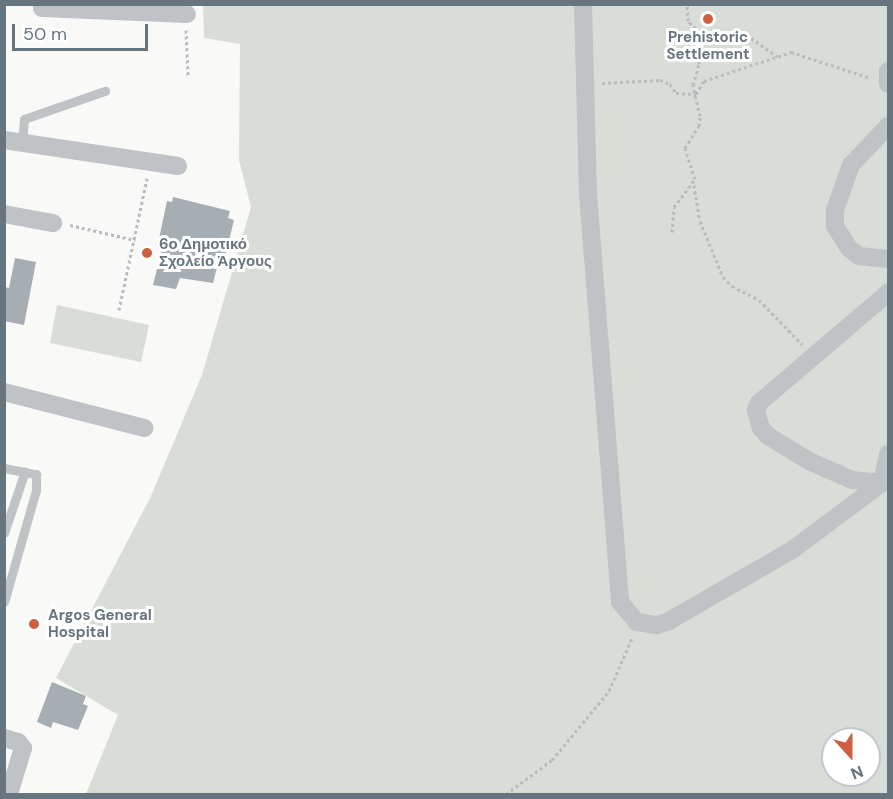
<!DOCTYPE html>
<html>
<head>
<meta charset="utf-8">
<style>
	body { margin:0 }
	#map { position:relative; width:893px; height:799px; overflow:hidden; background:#f9f9f7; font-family:"DM Sans",sans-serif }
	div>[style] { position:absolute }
	.green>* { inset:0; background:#d9ddd7 }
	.building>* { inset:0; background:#a7aeb3 }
	.path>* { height:3px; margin-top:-1.5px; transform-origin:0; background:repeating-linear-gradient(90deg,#b9bcbe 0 3px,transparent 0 6px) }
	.lane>* { height:9px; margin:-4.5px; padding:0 4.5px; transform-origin:4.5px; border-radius:4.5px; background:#bfc3c6 }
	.street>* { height:18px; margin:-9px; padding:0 9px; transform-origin:9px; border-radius:9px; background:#bfc3c6 }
	.dots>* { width:16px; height:16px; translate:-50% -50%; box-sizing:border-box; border:3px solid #fff; border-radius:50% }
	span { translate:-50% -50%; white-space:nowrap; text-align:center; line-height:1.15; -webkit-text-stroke:6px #fff; paint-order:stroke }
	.poi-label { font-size:15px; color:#67757e; font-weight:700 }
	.left { translate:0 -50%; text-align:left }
	.frame { position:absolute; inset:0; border:6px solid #67757e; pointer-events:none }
	.north { position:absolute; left:821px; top:727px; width:60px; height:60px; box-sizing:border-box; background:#fff; border:2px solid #c2c8cb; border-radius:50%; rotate:159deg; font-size:16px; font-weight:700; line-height:24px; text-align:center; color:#67757e }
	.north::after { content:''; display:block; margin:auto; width:21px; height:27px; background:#ce5f42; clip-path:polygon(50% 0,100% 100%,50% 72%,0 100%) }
	.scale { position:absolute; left:12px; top:24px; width:136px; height:27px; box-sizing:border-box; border:3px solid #67757e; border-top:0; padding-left:8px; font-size:18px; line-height:21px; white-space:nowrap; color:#67757e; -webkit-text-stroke:4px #fff; paint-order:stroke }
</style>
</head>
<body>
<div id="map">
	<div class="green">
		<i style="clip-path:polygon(evenodd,203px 5px,888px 5px,888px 794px,86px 794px,118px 715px,56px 678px,151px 496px,202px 375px,251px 207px,239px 160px,240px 44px,204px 38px,203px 5px,833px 739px,869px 739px,869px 775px,833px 775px,833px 739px)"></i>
		<i style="clip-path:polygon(57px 305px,149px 325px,141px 362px,50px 343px)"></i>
	</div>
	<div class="building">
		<i style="clip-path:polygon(173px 197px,230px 211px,228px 218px,234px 220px,223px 265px,218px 264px,213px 283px,180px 278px,176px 289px,153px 285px,162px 249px,157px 248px,167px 201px,172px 202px)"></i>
		<i style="clip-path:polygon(15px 258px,36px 262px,24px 325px,4px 321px,4px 287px,9px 288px)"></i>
		<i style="clip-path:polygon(52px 682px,86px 696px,83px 704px,88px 706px,78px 730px,53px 722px,51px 728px,37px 722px)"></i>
	</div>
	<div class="path">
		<i style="left:186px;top:30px;width:46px;rotate:87.5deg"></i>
		<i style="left:737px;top:38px;width:14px"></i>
		<i style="left:751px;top:38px;width:32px;rotate:35deg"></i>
		<i style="left:602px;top:83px;width:58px;rotate:-3deg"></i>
		<i style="left:660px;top:80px;width:11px;rotate:22deg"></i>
		<i style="left:670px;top:84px;width:11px;rotate:56deg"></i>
		<i style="left:676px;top:93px;width:20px;rotate:3deg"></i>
		<i style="left:696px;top:94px;width:15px;rotate:-58deg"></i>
		<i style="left:704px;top:81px;width:92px;rotate:-18.4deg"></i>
		<i style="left:791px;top:52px;width:84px;rotate:18deg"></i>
		<i style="left:694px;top:185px;width:36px;rotate:81deg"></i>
		<i style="left:700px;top:221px;width:61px;rotate:67.7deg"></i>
		<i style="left:723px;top:277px;width:13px;rotate:45deg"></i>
		<i style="left:732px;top:286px;width:30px;rotate:27deg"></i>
		<i style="left:759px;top:300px;width:62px;rotate:45.7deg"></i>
		<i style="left:70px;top:225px;width:67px;rotate:13deg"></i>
		<i style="left:672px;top:232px;width:25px;rotate:-85deg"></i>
		<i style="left:674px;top:207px;width:35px;rotate:-53deg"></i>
		<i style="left:695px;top:179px;width:33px;rotate:-108deg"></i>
		<i style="left:685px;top:148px;width:26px;rotate:-58deg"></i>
		<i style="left:699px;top:126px;width:10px;rotate:-84deg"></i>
		<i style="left:700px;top:116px;width:32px;rotate:-103deg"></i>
		<i style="left:693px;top:85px;width:22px;rotate:-74deg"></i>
		<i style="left:699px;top:64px;width:36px;rotate:-95deg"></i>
		<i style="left:696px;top:28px;width:11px;rotate:-139deg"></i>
		<i style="left:688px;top:21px;width:17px;rotate:-93deg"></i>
		<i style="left:119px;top:310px;width:135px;rotate:-78deg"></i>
		<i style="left:506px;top:794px;width:57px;rotate:-36.5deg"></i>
		<i style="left:552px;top:760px;width:89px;rotate:-50.4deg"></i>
		<i style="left:609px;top:691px;width:58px;rotate:-66.5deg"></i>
	</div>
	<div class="lane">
		<i style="left:22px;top:142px;width:23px;rotate:-85deg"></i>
		<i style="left:24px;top:119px;width:86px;rotate:-19.1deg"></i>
		<i style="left:4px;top:468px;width:33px;rotate:11deg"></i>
		<i style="left:36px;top:474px;width:16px;rotate:90deg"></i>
		<i style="left:36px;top:490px;width:116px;rotate:105.9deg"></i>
		<i style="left:4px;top:533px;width:65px;rotate:-71.3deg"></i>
	</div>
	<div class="street">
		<i style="left:42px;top:4px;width:4px;rotate:90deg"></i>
		<i style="left:42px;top:8px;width:145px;rotate:2.4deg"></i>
		<i style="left:583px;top:4px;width:190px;rotate:88.5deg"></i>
		<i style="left:588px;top:194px;width:409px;rotate:85.5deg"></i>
		<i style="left:620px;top:602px;width:26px;rotate:50deg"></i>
		<i style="left:637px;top:622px;width:20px;rotate:9deg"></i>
		<i style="left:657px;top:625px;width:13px;rotate:-18deg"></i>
		<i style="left:669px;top:621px;width:142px;rotate:-30deg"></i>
		<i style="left:792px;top:550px;width:112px;rotate:-36.7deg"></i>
		<i style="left:888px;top:71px;width:13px;rotate:90deg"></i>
		<i style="left:888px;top:126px;width:54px;rotate:133.5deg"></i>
		<i style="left:851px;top:165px;width:48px;rotate:109.6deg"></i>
		<i style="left:835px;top:210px;width:16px;rotate:90deg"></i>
		<i style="left:835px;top:226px;width:26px;rotate:58deg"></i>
		<i style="left:849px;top:248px;width:13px;rotate:39deg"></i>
		<i style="left:859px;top:256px;width:29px;rotate:6deg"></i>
		<i style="left:4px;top:140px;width:176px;rotate:8.5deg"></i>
		<i style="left:4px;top:214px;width:50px;rotate:10.4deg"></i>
		<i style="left:4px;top:392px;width:145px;rotate:14.4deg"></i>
		<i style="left:888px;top:454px;width:30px;rotate:102deg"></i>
		<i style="left:882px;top:483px;width:7px;rotate:-27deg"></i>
		<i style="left:882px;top:483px;width:30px;rotate:-174deg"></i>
		<i style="left:852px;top:480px;width:47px;rotate:-156.2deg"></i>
		<i style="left:809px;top:461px;width:48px;rotate:-148.6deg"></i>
		<i style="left:768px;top:436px;width:11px;rotate:-131deg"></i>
		<i style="left:761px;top:428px;width:19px;rotate:-106deg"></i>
		<i style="left:756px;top:410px;width:8px;rotate:-67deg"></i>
		<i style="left:759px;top:403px;width:170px;rotate:-40.5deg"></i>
		<i style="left:4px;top:738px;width:15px;rotate:16deg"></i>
		<i style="left:18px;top:742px;width:8px;rotate:50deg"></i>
		<i style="left:23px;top:748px;width:48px;rotate:106.9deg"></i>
	</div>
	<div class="dots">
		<i style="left:708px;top:19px;background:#ce5f42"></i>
		<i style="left:147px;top:253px;background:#ce5f42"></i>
		<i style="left:34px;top:624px;background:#ce5f42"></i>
	</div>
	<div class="poi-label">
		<span style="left:708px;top:46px">Prehistoric<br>Settlement</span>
		<span class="left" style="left:159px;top:253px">6ο Δημοτικό<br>Σχολείο Άργους</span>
		<span class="left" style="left:48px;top:624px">Argos General<br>Hospital</span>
	</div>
	<div class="frame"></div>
	<div class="north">N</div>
	<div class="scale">50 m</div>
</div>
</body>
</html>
